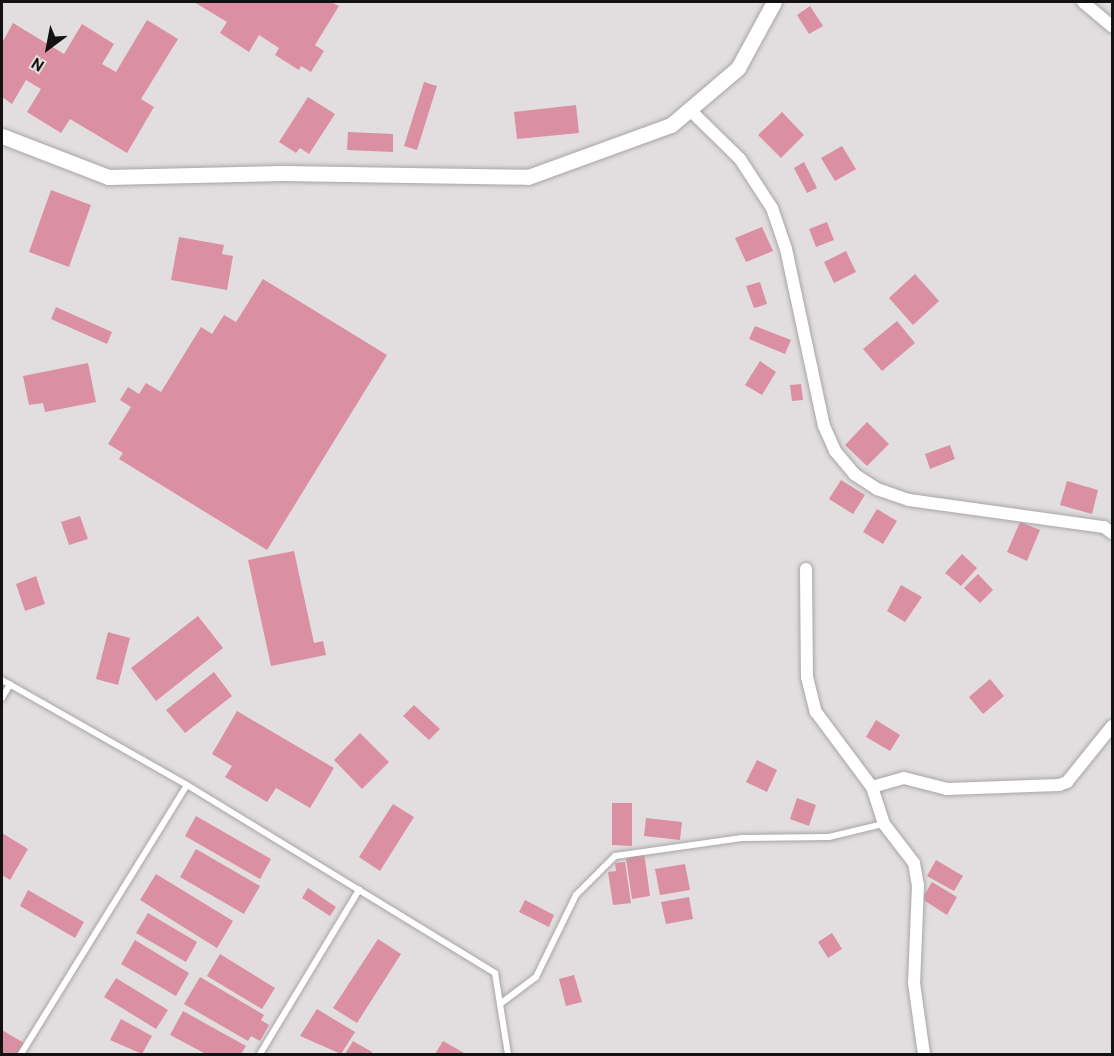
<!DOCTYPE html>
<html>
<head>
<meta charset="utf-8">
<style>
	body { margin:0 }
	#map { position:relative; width:1114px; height:1056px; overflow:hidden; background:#e2dedf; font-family:Overpass,sans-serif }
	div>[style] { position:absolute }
	.building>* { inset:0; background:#db8fa3 }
	.roads { filter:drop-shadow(0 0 2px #a8a5a5) drop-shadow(0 0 2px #a8a5a5) }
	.service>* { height:6px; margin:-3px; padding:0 3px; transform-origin:3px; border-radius:3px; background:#fff }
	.minor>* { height:12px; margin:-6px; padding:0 6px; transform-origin:6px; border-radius:6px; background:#fff }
	.tertiary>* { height:15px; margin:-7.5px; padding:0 7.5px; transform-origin:7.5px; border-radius:7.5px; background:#fff }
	span { translate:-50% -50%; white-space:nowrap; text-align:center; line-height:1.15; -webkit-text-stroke:5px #e2dedf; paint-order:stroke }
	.frame { position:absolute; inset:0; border:3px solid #131212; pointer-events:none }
	.north { position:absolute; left:18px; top:18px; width:60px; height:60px; -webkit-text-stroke:4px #e2dedf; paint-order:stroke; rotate:212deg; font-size:16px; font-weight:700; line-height:24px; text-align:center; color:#131212 }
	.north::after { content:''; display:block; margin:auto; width:21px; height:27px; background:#131212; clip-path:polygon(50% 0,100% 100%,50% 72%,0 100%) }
</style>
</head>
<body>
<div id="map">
	<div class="building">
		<i style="clip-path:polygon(194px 2px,331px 2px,339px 6px,315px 45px,324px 51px,311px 72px,301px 66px,299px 70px,275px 55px,279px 48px,259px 35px,249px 52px,220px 33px,227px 22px)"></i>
		<i style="clip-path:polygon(810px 6px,823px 26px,809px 34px,797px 15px)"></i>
		<i style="clip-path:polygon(147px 20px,178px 39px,141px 99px,154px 107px,127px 153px,70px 119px,61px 133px,27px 112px,41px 89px,26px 80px,12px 104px,2px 97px,2px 43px,13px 23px,64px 54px,82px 24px,114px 44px,102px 64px,116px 72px)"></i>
		<i style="clip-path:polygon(424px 82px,437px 86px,417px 150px,404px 146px)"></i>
		<i style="clip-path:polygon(308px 97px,335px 114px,309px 154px,300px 148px,296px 153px,279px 142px)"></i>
		<i style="clip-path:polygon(576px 105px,579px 133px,517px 139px,514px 112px)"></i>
		<i style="clip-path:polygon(782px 112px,804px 135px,781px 158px,758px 135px)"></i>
		<i style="clip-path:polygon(348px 132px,393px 134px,393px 152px,347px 150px)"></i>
		<i style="clip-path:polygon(842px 146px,856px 169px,835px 181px,821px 158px)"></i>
		<i style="clip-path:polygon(804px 162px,817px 188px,807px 193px,794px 168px)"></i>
		<i style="clip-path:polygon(51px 190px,91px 205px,69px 267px,29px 252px)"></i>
		<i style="clip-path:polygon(827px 222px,834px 240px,816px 247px,809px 229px)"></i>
		<i style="clip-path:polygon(762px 227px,773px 251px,746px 262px,735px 238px)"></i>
		<i style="clip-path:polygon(179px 237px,224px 245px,222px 254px,233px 256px,227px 290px,171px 280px)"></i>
		<i style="clip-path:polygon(846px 251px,856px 272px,834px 283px,824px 262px)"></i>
		<i style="clip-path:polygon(915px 274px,939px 301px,913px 325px,889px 298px)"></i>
		<i style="clip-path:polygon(263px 279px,387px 355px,267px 550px,119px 459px,123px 453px,108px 444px,131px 407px,120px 400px,128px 387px,139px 394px,146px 383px,161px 392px,201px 327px,212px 334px,224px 315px,236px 322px)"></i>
		<i style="clip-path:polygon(760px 282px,767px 304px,754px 308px,746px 286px)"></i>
		<i style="clip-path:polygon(56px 307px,112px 332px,107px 344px,51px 319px)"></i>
		<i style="clip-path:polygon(897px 321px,915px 343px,882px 371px,863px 349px)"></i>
		<i style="clip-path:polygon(755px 326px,791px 340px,785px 354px,749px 339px)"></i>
		<i style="clip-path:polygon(760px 361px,776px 372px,762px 395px,745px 385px)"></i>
		<i style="clip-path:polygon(88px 363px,96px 402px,45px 412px,43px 403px,29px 405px,23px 376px)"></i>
		<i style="clip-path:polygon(801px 384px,803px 400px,792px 401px,790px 385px)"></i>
		<i style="clip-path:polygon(867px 422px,889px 444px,867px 466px,845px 445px)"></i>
		<i style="clip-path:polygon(950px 445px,955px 459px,930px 469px,925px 454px)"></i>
		<i style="clip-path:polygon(841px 480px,865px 495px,853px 514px,829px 499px)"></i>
		<i style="clip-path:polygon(1067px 481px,1098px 490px,1092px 514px,1060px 505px)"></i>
		<i style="clip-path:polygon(877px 509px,897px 521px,883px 544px,863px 532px)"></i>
		<i style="clip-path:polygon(80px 516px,88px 539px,69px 545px,61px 522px)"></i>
		<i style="clip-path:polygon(1020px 522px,1040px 530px,1027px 561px,1007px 552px)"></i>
		<i style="clip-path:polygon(294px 551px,314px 643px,323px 641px,326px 655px,271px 666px,248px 560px)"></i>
		<i style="clip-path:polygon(962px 554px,977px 568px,961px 586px,945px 573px)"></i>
		<i style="clip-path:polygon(978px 574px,993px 590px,980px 603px,964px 588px)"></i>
		<i style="clip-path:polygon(36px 576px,45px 604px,25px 611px,16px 584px)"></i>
		<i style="clip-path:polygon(901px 585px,922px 597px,905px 622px,887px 611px)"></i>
		<i style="clip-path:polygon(198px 616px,223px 648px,156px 701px,131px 668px)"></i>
		<i style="clip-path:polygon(108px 632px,130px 638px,118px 685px,96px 679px)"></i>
		<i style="clip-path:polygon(214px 672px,232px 696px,185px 733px,166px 710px)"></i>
		<i style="clip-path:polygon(990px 679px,1004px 696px,983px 714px,969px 697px)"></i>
		<i style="clip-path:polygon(414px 705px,440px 729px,429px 740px,403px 716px)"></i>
		<i style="clip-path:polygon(237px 711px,334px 768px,310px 808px,276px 788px,267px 802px,225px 777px,232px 766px,212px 754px)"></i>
		<i style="clip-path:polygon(876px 720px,900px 735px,890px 751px,866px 737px)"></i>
		<i style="clip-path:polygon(360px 733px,389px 762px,362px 789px,334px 760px)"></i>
		<i style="clip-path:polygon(757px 760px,777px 770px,767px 792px,746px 782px)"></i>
		<i style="clip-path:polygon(797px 798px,816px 805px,809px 826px,790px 819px)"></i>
		<i style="clip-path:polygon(612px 803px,632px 803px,632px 846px,612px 845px)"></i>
		<i style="clip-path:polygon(393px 804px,414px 817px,380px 871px,359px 857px)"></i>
		<i style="clip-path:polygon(196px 816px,271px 859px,260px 879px,185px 836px)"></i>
		<i style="clip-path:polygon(646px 818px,682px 822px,680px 840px,644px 836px)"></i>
		<i style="clip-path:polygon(2px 833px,28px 849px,10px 880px,2px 875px)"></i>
		<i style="clip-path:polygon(196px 849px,260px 886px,244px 914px,180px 877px)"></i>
		<i style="clip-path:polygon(644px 852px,650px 896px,632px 899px,626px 859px)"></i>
		<i style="clip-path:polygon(936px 860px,963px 876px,954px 891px,927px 876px)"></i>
		<i style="clip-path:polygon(625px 862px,631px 903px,613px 905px,608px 872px,616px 871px,615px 863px)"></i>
		<i style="clip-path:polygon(685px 864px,690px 890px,660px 895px,655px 869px)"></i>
		<i style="clip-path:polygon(156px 874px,233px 921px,217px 948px,140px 900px)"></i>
		<i style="clip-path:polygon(932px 882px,957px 897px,947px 915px,922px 899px)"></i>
		<i style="clip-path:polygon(308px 888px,336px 907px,330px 916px,302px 898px)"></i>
		<i style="clip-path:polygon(28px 890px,84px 922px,75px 938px,20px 906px)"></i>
		<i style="clip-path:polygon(689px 897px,693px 919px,666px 924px,661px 902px)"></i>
		<i style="clip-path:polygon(525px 900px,554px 915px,549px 927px,519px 912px)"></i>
		<i style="clip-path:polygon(148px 913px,197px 942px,186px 962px,136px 933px)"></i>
		<i style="clip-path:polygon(832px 933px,842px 949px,828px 958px,818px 942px)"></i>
		<i style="clip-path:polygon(378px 939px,401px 954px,357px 1023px,333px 1008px)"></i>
		<i style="clip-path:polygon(135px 940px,189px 973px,176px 996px,121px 964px)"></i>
		<i style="clip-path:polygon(220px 954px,275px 988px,262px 1009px,207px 976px)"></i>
		<i style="clip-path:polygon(574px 975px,582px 1002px,566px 1006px,559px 979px)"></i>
		<i style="clip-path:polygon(200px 977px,264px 1015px,261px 1020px,269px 1025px,260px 1041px,251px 1036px,248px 1041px,184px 1004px)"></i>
		<i style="clip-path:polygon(116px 978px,168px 1010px,156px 1029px,104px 997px)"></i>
		<i style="clip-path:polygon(317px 1009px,355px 1032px,341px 1054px,300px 1036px)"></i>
		<i style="clip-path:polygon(183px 1011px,246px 1046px,241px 1054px,206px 1054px,170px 1035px)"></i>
		<i style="clip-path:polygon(121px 1019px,152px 1036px,142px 1054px,110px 1040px)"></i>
		<i style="clip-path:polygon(2px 1030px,24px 1043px,18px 1054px,2px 1054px)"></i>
		<i style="clip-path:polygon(353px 1041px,372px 1052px,371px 1054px,345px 1054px)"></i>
		<i style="clip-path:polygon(443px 1041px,466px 1054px,435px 1054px)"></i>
	</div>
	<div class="roads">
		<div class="service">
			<i style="left:2px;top:680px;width:213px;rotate:29.6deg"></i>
			<i style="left:187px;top:785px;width:316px;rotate:121.7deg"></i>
			<i style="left:2px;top:698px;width:16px;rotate:-60deg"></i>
			<i style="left:187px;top:785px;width:361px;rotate:31.4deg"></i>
			<i style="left:495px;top:973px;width:82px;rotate:80.9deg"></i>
			<i style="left:500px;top:1004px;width:45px;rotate:-36.9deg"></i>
			<i style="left:536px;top:977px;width:91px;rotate:-64deg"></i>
			<i style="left:576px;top:895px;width:55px;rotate:-45deg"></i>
			<i style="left:615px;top:856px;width:128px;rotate:-8.1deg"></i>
			<i style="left:742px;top:838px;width:87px;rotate:-0.7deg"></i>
			<i style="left:829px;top:837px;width:56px;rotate:-13.5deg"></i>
			<i style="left:260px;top:1054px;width:192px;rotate:-58.9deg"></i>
		</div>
		<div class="minor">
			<i style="left:1083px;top:2px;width:38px;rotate:40deg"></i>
			<i style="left:690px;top:110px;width:70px;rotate:44.4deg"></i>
			<i style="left:740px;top:159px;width:59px;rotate:56.9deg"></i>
			<i style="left:772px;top:208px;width:43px;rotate:71.1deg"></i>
			<i style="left:786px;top:249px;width:181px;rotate:77.9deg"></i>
			<i style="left:824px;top:426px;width:27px;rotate:66deg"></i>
			<i style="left:835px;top:451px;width:30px;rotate:50deg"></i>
			<i style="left:854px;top:474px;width:27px;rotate:33deg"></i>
			<i style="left:877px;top:489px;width:34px;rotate:19deg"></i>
			<i style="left:909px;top:500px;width:197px;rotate:7.9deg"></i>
			<i style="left:1104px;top:527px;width:10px;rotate:37deg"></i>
			<i style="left:806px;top:569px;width:108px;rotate:89.5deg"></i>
			<i style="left:807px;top:677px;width:36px;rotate:76deg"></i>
			<i style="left:816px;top:712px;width:94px;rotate:53.3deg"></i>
			<i style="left:872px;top:787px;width:39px;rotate:72deg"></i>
			<i style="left:884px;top:824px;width:49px;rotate:52.4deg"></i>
			<i style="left:914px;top:863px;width:22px;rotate:80deg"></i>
			<i style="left:918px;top:885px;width:98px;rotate:92.3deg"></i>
			<i style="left:914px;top:983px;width:72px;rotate:82deg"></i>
			<i style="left:872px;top:787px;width:33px;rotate:-16deg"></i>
			<i style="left:904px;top:778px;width:44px;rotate:14.3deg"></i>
			<i style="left:947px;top:789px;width:112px;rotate:-2deg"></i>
			<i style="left:1059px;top:785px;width:9px;rotate:-21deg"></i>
			<i style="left:1067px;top:782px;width:72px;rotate:-51.2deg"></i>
		</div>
		<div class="tertiary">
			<i style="left:2px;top:136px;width:114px;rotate:21.1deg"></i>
			<i style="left:108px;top:177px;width:174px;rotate:-1.3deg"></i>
			<i style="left:282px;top:173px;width:246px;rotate:0.9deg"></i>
			<i style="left:528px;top:177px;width:152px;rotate:-20deg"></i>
			<i style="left:671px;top:125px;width:88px;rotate:-40.4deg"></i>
			<i style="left:738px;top:68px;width:75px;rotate:-61.4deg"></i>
		</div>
	</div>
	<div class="frame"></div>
	<div class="north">N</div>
</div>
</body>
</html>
